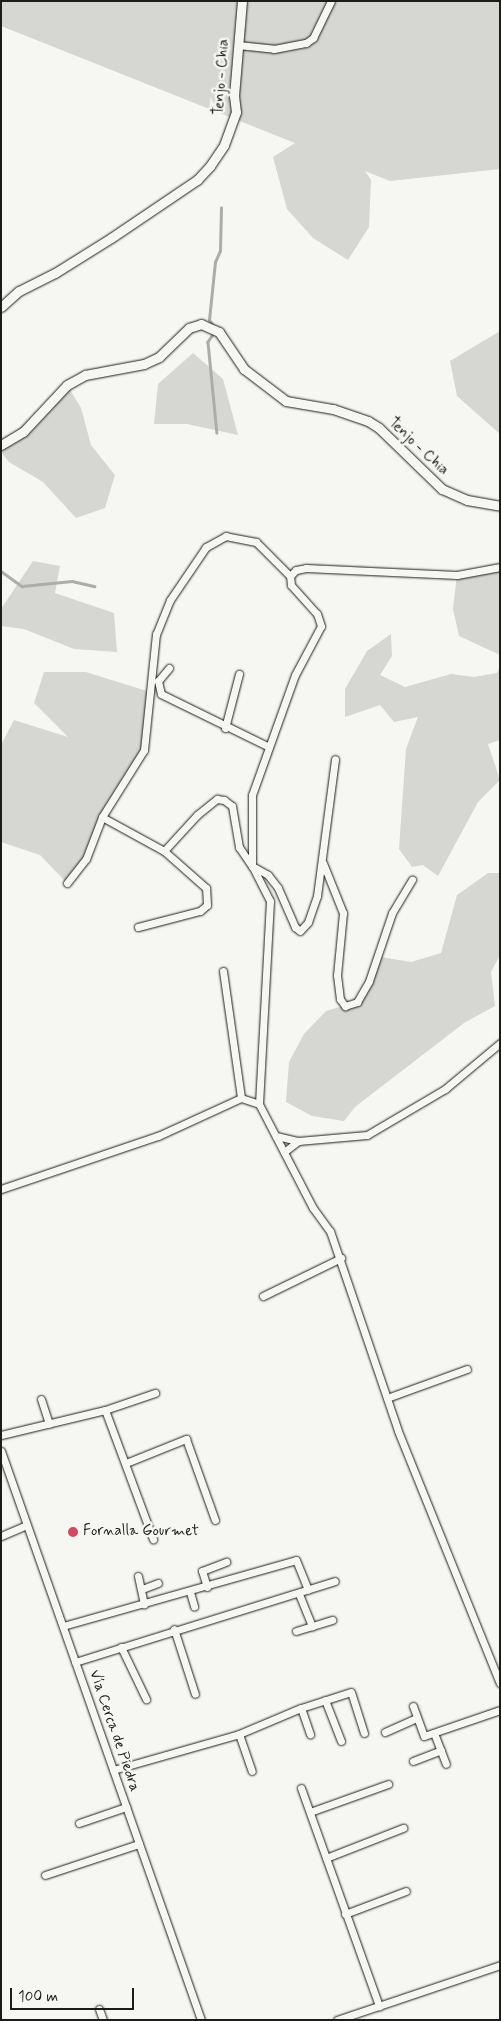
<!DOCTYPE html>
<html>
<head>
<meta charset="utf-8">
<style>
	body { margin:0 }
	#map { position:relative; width:501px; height:2021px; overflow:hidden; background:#f6f6f2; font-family:Mynerve,sans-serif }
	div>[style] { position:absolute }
	.green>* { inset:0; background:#d6d6d2 }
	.stream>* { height:2.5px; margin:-1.25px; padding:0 1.25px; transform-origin:1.25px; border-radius:1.25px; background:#acaca9 }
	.roads { filter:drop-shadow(0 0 1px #1c1c1c) drop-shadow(0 0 1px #1c1c1c) }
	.minor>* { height:7px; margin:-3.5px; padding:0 3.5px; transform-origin:3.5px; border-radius:3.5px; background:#f6f6f2 }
	.tertiary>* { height:9px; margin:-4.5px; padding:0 4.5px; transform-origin:4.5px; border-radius:4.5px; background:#f6f6f2 }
	.dots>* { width:14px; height:14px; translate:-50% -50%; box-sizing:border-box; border:2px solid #f6f6f2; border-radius:50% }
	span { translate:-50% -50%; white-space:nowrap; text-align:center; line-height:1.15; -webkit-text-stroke:5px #f6f6f2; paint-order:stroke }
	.street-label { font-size:15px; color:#1c1c1c }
	.poi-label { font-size:15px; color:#1c1c1c }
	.left { translate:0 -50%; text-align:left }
	.frame { position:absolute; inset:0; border:2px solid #1c1c1c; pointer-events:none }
	.scale { position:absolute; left:10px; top:1988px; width:124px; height:22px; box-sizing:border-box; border:2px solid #1c1c1c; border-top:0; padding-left:6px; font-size:15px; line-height:18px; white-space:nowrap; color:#1c1c1c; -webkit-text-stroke:4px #f6f6f2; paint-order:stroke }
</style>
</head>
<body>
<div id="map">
	<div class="green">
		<i style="clip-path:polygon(1px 1px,500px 1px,500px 169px,390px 181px,365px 171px,371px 180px,369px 227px,348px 260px,313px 238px,287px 209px,273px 157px,295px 143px,1px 26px)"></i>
		<i style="clip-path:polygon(500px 331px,500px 434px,457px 396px,450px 361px)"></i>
		<i style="clip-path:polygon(193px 353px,223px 379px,238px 435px,187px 424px,154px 424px,158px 384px)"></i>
		<i style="clip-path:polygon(67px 385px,81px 408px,91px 445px,115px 475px,105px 508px,76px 518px,43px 482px,9px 462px,1px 452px,1px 445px)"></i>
		<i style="clip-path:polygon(33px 561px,60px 566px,55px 593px,114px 613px,117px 652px,74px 649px,24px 629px,1px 626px,1px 609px)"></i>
		<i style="clip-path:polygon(500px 567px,500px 655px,459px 636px,453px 609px,457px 575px)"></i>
		<i style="clip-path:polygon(391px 634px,392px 656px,380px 675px,405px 687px,451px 674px,474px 677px,497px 673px,500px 666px,500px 740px,488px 744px,500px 780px,478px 802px,438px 876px,423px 865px,412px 867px,399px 849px,406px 749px,418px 717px,394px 722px,380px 705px,345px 717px,345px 689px,367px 651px)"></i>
		<i style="clip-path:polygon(44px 672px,86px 672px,150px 692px,144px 750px,114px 798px,86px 859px,67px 883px,40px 855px,1px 842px,1px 745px,14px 720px,68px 737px,34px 703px)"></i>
		<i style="clip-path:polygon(488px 873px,500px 873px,500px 955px,491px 972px,495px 1006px,464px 1023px,355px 1107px,344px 1121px,312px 1116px,286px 1102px,289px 1062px,304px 1034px,326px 1011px,357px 1002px,375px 956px,411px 962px,441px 953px,457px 895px)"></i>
	</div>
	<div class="stream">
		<i style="left:214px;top:328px;width:9px;rotate:-122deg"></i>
		<i style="left:209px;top:320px;width:58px;rotate:-84.1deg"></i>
		<i style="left:215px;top:262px;width:12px;rotate:-66deg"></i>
		<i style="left:220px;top:251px;width:43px;rotate:-88.7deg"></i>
		<i style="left:214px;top:333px;width:11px;rotate:124deg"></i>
		<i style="left:208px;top:342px;width:91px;rotate:84.4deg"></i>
		<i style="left:1px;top:571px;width:26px;rotate:36deg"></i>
		<i style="left:22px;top:586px;width:50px;rotate:-5.7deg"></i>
		<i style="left:72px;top:581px;width:23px;rotate:13deg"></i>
	</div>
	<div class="roads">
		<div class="minor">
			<i style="left:238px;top:45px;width:36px;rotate:6deg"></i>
			<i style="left:274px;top:49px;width:33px;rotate:-11deg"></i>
			<i style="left:306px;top:43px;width:9px;rotate:-36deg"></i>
			<i style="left:313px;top:38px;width:41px;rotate:-64.1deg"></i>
			<i style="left:290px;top:576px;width:48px;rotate:-135deg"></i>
			<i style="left:256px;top:542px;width:31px;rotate:-169deg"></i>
			<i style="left:226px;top:536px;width:23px;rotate:151deg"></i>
			<i style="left:206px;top:547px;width:64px;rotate:124.2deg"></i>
			<i style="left:170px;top:600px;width:37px;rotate:112deg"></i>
			<i style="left:156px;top:634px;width:117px;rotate:95.9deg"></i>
			<i style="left:144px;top:750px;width:79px;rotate:122.1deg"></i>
			<i style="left:102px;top:817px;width:71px;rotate:28.7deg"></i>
			<i style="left:164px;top:851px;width:49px;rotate:-47.5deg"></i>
			<i style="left:197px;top:815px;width:26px;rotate:-39deg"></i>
			<i style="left:217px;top:799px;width:7px;rotate:8deg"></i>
			<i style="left:224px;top:800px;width:10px;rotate:37deg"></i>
			<i style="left:232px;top:806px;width:42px;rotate:80.3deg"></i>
			<i style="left:239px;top:847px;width:23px;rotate:56deg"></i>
			<i style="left:252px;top:866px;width:18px;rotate:29deg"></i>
			<i style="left:268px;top:875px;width:16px;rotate:52deg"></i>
			<i style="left:278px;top:888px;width:43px;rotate:66.4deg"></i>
			<i style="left:295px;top:927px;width:6px;rotate:39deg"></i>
			<i style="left:300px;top:931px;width:12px;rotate:-48deg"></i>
			<i style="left:308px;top:922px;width:28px;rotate:-71deg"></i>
			<i style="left:317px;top:896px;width:138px;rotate:-82.5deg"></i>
			<i style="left:290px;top:576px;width:8px;rotate:-45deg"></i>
			<i style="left:296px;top:570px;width:10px;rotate:-11deg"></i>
			<i style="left:306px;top:568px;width:151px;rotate:2.7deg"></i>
			<i style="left:457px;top:575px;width:44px;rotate:-10.5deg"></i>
			<i style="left:169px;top:668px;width:17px;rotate:130deg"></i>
			<i style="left:158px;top:681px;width:13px;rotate:77deg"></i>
			<i style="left:161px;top:694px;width:118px;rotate:26.1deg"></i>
			<i style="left:225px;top:728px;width:56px;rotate:-75.5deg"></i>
			<i style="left:323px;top:863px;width:54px;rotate:68.2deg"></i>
			<i style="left:343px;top:913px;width:62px;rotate:95.5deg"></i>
			<i style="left:337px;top:975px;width:24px;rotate:83deg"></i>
			<i style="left:340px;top:999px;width:9px;rotate:54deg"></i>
			<i style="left:345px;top:1006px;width:13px;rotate:-18deg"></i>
			<i style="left:357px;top:1002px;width:24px;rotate:-60deg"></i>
			<i style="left:369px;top:981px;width:72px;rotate:-71.3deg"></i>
			<i style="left:392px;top:913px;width:39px;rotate:-59deg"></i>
			<i style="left:67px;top:883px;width:31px;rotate:-52deg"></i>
			<i style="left:86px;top:859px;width:45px;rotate:-69.1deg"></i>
			<i style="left:138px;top:927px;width:64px;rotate:-14.5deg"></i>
			<i style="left:200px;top:911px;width:9px;rotate:-41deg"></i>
			<i style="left:207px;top:905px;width:17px;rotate:-93deg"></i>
			<i style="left:206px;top:888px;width:56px;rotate:-138.6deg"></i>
			<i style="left:223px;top:971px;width:128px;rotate:81.9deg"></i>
			<i style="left:259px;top:1104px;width:203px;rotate:-86.9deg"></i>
			<i style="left:270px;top:901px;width:39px;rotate:-117deg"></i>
			<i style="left:252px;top:866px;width:71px;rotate:-90deg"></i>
			<i style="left:252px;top:795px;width:127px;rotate:-70.3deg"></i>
			<i style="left:295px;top:675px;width:55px;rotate:-62deg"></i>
			<i style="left:321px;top:626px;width:13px;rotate:-108deg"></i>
			<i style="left:317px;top:614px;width:39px;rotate:-132deg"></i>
			<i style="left:291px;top:585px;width:9px;rotate:-96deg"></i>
			<i style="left:276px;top:1136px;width:23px;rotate:13deg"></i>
			<i style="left:298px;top:1141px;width:69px;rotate:-5deg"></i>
			<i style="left:367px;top:1135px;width:91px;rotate:-30.5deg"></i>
			<i style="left:445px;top:1089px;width:72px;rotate:-39.9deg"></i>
			<i style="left:284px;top:1152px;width:18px;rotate:-38deg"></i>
			<i style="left:1px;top:1189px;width:166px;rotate:-18.7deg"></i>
			<i style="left:158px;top:1136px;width:91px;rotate:-24.6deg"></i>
			<i style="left:241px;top:1098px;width:19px;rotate:18deg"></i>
			<i style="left:259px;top:1104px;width:117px;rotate:62.6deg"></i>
			<i style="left:313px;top:1208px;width:29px;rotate:54deg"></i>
			<i style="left:330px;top:1231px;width:211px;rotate:71.2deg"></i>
			<i style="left:398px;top:1431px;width:272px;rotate:68deg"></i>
			<i style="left:263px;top:1296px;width:87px;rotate:-26deg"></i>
			<i style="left:387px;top:1398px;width:85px;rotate:-19.9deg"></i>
			<i style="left:41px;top:1399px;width:26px;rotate:72deg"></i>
			<i style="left:105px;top:1410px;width:53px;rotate:-18.8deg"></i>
			<i style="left:1px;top:1435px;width:107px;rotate:-13.5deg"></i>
			<i style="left:105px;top:1410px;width:138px;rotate:69.6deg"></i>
			<i style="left:1px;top:1451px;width:603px;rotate:70.63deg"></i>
			<i style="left:126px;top:1463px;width:65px;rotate:-21.8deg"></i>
			<i style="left:186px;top:1439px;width:86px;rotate:70.3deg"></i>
			<i style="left:1px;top:1536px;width:28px;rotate:-23deg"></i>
			<i style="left:138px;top:1576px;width:29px;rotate:78deg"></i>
			<i style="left:207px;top:1587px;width:17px;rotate:-107deg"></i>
			<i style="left:202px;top:1571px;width:26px;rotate:-21deg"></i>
			<i style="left:142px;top:1589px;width:17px;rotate:-21deg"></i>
			<i style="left:190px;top:1592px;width:15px;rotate:74deg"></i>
			<i style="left:299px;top:1594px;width:35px;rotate:68deg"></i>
			<i style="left:63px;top:1626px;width:242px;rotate:-15.8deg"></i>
			<i style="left:296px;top:1560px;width:32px;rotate:68deg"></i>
			<i style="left:174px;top:1629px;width:68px;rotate:72.1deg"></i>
			<i style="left:296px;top:1631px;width:38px;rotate:-17deg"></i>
			<i style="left:121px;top:1647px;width:58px;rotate:64.3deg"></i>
			<i style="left:75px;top:1662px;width:272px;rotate:-17.3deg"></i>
			<i style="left:325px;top:1700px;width:44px;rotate:68.7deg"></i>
			<i style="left:413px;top:1706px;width:32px;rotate:70deg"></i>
			<i style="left:424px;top:1736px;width:80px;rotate:-18.9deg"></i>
			<i style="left:301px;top:1708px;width:28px;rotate:71deg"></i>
			<i style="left:385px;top:1732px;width:35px;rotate:-24deg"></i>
			<i style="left:434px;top:1733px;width:33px;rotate:69deg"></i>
			<i style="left:239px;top:1734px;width:39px;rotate:71deg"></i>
			<i style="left:413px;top:1761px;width:30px;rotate:-21deg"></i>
			<i style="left:113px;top:1770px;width:131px;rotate:-15.9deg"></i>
			<i style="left:239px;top:1734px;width:67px;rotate:-22.8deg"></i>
			<i style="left:301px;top:1708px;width:52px;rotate:-17.7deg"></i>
			<i style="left:351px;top:1692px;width:43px;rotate:72.4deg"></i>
			<i style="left:301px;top:1788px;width:232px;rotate:70.3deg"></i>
			<i style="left:310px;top:1812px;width:83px;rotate:-19.7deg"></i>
			<i style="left:79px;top:1823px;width:50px;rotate:-18.8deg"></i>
			<i style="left:326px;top:1858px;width:83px;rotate:-21.3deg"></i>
			<i style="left:45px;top:1875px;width:99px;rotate:-18.3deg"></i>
			<i style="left:345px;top:1914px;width:65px;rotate:-20.7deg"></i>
			<i style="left:99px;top:2009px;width:12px;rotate:70deg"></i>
			<i style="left:337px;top:2020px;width:172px;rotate:-18.6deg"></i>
		</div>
		<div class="tertiary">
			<i style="left:1px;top:307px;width:24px;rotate:-42deg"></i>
			<i style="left:19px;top:291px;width:40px;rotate:-26.6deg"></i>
			<i style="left:55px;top:273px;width:66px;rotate:-32deg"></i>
			<i style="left:111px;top:238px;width:104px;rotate:-34deg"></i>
			<i style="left:197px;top:180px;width:19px;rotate:-47deg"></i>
			<i style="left:210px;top:166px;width:25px;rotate:-56deg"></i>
			<i style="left:224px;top:145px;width:35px;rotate:-70deg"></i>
			<i style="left:236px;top:112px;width:16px;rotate:-97deg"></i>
			<i style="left:234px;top:96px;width:95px;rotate:-85.2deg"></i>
			<i style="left:1px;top:445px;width:26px;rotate:-31deg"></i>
			<i style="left:23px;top:432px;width:64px;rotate:-46.9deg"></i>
			<i style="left:67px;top:385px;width:21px;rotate:-29deg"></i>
			<i style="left:85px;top:375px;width:60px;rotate:-10.6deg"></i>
			<i style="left:144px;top:364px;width:17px;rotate:-25deg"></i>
			<i style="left:159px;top:357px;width:42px;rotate:-44deg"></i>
			<i style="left:189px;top:328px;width:13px;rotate:-18deg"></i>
			<i style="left:201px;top:324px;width:20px;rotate:24deg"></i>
			<i style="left:219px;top:332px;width:45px;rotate:56deg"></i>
			<i style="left:244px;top:369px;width:53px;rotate:37.3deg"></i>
			<i style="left:286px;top:401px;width:48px;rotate:9.7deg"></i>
			<i style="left:333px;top:409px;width:37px;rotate:19deg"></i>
			<i style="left:368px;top:421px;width:13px;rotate:32deg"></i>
			<i style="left:379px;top:428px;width:88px;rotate:44.1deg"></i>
			<i style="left:442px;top:489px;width:27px;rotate:24deg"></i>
			<i style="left:467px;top:500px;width:34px;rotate:10deg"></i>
		</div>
	</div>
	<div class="dots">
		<i style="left:73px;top:1532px;background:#d1495b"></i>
	</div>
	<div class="street-label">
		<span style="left:222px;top:77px;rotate:-86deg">Tenjo - Chia</span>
		<span style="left:418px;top:447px;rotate:43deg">Tenjo - Chia</span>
		<span style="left:114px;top:1731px;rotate:71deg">Vía Cerca de Piedra</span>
	</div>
	<div class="poi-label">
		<span class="left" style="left:83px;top:1532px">Fornalla Gourmet</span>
	</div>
	<div class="frame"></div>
	<div class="scale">100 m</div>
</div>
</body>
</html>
